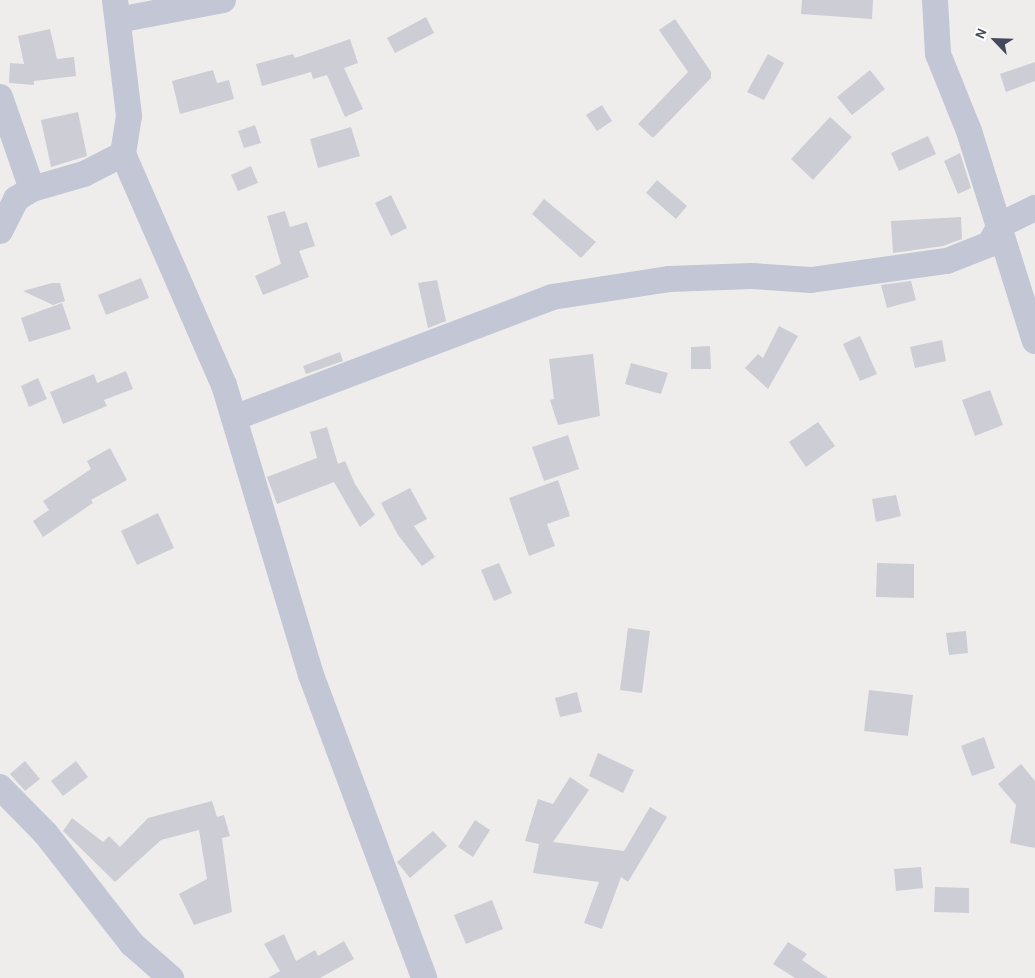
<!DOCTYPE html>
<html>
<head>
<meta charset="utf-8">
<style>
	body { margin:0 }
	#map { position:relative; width:1035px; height:978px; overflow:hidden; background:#efedec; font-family:Karla,sans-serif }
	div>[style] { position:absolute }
	.building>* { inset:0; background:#cccdd5 }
	.minor>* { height:26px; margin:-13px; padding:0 13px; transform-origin:13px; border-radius:13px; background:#c2c6d5 }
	span { translate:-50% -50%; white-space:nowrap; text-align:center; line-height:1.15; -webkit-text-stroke:4px #fff; paint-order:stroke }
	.north { position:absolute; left:970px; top:15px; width:50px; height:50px; -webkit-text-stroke:4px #fff; paint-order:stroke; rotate:294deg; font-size:14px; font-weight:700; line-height:20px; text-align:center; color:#44495b }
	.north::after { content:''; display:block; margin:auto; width:18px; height:22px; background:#44495b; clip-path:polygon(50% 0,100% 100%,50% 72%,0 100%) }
</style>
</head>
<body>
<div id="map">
	<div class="building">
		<i style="clip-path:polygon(802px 0,873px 0,872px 19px,801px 14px)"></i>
		<i style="clip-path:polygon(426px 17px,434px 33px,395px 53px,387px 38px)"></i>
		<i style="clip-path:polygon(675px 19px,711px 72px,711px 78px,653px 138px,638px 124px,688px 72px,659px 30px)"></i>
		<i style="clip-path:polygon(50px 29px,57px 59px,74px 57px,76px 76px,34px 81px,34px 85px,9px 83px,10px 63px,24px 64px,18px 36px)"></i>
		<i style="clip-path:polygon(350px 39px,358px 63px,344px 68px,363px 109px,345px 117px,327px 75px,313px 79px,311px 72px,262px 86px,256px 64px,293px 54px,295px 58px)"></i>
		<i style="clip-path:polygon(768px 54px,784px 63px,764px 100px,747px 92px)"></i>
		<i style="clip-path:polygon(1035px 62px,1035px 81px,1006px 92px,1000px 74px)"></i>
		<i style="clip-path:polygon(213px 70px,217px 83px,229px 80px,234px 99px,180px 114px,172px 81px)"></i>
		<i style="clip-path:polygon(870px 70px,885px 89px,852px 115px,837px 97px)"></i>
		<i style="clip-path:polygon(602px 105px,612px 121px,597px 131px,586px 115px)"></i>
		<i style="clip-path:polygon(78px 112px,87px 156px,51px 167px,41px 120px)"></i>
		<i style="clip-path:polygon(830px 117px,852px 137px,813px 180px,791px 159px)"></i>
		<i style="clip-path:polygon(255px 125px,261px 143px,244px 148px,238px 131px)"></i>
		<i style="clip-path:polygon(351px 127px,360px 156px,318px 168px,310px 139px)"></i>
		<i style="clip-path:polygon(928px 136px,936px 154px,899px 171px,891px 153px)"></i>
		<i style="clip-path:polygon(960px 153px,971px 188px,958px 194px,944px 161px)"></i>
		<i style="clip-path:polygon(251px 166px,258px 183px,238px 191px,231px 175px)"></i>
		<i style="clip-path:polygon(657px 180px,687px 206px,676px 219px,646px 193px)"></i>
		<i style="clip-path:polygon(391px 195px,407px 228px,391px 236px,375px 203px)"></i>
		<i style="clip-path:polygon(544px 199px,596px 242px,581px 258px,532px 214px)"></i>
		<i style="clip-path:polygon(285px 211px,290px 227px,307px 222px,315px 246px,299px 251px,309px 277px,263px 295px,255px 276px,281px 264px,267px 216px)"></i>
		<i style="clip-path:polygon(961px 217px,962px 239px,943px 246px,893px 253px,891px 221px)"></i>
		<i style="clip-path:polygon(141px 278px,149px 298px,106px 315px,98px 295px)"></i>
		<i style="clip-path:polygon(437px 280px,446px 321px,428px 328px,418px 283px)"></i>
		<i style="clip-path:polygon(911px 281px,916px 300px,887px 308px,881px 285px)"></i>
		<i style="clip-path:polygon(52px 283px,60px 283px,65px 301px,53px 305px,23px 291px)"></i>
		<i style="clip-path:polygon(62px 303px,71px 329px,29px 342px,21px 318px)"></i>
		<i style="clip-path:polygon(779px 326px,798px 336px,768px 389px,745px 368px,758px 354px,763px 358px)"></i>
		<i style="clip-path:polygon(860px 336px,877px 374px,860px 381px,843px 344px)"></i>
		<i style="clip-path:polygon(942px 340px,946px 361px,915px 368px,910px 347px)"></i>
		<i style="clip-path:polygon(710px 346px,711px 369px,691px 369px,691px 347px)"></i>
		<i style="clip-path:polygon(340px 352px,343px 361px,306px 374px,303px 366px)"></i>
		<i style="clip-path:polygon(593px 354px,600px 416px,558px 425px,550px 400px,554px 399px,549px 359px)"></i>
		<i style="clip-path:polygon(631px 363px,668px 373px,661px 394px,625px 384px)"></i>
		<i style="clip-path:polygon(126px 371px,133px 389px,104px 400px,107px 406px,63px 424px,50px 392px,94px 374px,97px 383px)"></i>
		<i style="clip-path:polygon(38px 378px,47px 399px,29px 407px,21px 386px)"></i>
		<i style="clip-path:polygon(990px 390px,1003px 425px,975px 436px,962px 400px)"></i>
		<i style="clip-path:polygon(818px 422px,835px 446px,806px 467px,789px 442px)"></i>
		<i style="clip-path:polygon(327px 427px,338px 464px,345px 461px,355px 484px,375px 515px,360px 527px,334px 482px,277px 504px,270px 485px,267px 477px,317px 458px,310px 432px)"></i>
		<i style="clip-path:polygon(568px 435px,579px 469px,544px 481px,532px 447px)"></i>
		<i style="clip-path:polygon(110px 448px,127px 480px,91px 500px,93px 503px,43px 537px,33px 521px,49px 510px,43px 501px,91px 469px,87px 461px)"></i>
		<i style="clip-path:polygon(558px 480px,570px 516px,547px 524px,555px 546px,529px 556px,509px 498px)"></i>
		<i style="clip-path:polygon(410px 488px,427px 519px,414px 526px,435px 557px,422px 566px,398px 535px,381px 503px)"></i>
		<i style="clip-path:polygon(896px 495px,901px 516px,876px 522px,872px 499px)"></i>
		<i style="clip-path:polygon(158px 513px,174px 548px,137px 565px,121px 531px)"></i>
		<i style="clip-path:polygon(499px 563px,512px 593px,494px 601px,481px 570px)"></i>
		<i style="clip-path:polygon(877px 563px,914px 564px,914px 598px,876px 597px)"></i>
		<i style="clip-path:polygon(628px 628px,650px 631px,642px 693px,620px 690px)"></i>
		<i style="clip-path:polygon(966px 631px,968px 653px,949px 655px,946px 633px)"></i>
		<i style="clip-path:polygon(869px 690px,913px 695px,908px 736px,864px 731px)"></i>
		<i style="clip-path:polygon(577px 692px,582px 712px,560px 717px,555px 698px)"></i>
		<i style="clip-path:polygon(984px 737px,995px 768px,972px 776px,961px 746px)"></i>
		<i style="clip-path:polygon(598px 753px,634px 770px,623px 793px,589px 776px)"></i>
		<i style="clip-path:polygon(25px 761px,40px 779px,25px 791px,10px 774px)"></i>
		<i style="clip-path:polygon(76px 761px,88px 777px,63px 796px,51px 781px)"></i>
		<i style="clip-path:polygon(1021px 764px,1035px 781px,1035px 848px,1010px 843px,1016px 805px,998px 784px)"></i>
		<i style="clip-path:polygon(570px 777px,589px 790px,553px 842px,624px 851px,650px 807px,667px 817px,628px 882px,621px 877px,602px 929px,584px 923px,599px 882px,533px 873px,539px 844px,525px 841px,538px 799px,553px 804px)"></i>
		<i style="clip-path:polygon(212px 801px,217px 817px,224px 815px,230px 836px,222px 838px,232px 912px,194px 925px,179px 894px,207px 879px,199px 830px,161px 840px,115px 882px,63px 831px,72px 818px,103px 842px,109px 836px,120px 847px,148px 818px)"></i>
		<i style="clip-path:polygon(475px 820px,490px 830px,473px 857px,458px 847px)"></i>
		<i style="clip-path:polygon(433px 831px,447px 846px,410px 878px,397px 862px)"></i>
		<i style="clip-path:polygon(921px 867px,923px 888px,896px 891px,894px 869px)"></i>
		<i style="clip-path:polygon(935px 887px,969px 888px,969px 913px,934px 912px)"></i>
		<i style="clip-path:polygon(492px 900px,503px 929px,466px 944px,454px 915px)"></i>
		<i style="clip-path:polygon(284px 934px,296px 961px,315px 950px,318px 956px,344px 941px,354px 959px,320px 978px,268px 978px,280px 971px,264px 944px)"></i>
		<i style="clip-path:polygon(788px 942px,807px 954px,802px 960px,828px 978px,795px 978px,773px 964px)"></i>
	</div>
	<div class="minor">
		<i style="left:115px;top:0;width:117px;rotate:83.1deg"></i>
		<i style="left:129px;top:116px;width:38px;rotate:99deg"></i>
		<i style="left:123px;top:154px;width:252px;rotate:66.4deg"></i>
		<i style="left:224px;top:385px;width:303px;rotate:73.3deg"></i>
		<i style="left:311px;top:675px;width:323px;rotate:69.5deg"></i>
		<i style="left:935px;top:0;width:54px;rotate:86.8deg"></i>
		<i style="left:938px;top:54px;width:83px;rotate:68.1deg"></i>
		<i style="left:969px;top:131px;width:220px;rotate:72.6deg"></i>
		<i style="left:118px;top:20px;width:107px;rotate:-10.8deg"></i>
		<i style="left:0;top:97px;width:97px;rotate:70.8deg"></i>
		<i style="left:0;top:231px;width:36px;rotate:-63deg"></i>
		<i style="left:16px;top:199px;width:19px;rotate:-32deg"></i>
		<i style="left:32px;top:189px;width:54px;rotate:-16.1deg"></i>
		<i style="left:84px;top:174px;width:44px;rotate:-27.1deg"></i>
		<i style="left:234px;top:418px;width:340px;rotate:-20.8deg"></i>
		<i style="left:552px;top:297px;width:118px;rotate:-8.7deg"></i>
		<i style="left:669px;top:279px;width:83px;rotate:-2.1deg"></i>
		<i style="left:752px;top:276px;width:59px;rotate:3.9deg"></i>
		<i style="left:811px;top:280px;width:137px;rotate:-8deg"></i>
		<i style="left:947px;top:261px;width:46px;rotate:-21.6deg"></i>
		<i style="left:990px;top:244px;width:21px;rotate:-62deg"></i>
		<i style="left:1000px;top:225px;width:39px;rotate:-26deg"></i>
		<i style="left:0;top:787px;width:66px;rotate:45.6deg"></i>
		<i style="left:46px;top:834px;width:140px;rotate:52deg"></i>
		<i style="left:132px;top:944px;width:52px;rotate:41.1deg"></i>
	</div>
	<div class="north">N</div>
</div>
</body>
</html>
